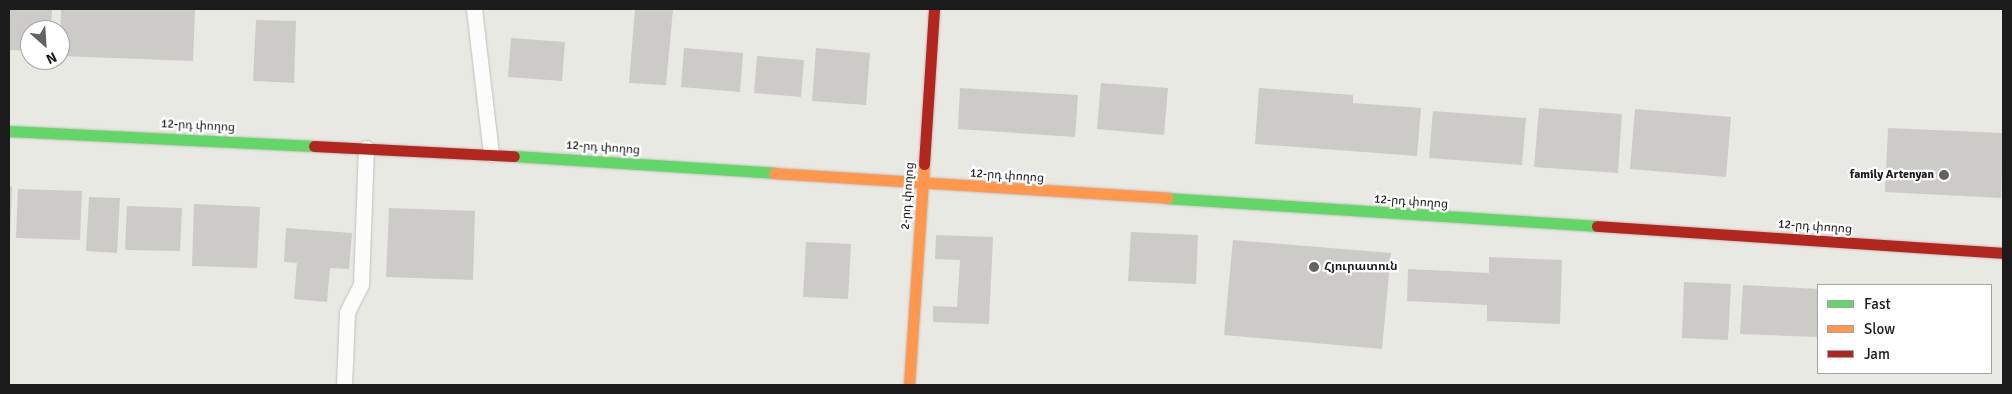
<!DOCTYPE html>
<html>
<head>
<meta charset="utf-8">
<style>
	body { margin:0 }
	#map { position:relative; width:2012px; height:394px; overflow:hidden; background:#e9e9e4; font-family:Signika,"Noto Sans Armenian",sans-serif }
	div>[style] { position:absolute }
	.building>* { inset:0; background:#cccbc7 }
	.roads { filter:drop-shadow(0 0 1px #c0c0be) drop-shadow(0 0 1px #c0c0be) }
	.lane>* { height:15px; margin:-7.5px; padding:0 7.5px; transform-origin:7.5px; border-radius:7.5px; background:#fcfcfb }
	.fast>* { height:11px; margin:-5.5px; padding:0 5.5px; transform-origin:5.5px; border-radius:5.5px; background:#63d668 }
	.slow>* { height:11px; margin:-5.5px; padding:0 5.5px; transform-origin:5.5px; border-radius:5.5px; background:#ff974d }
	.jam>* { height:11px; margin:-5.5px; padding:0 5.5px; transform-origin:5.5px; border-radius:5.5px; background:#b3261e }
	.dots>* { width:14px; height:14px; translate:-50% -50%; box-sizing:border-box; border:2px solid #fff; border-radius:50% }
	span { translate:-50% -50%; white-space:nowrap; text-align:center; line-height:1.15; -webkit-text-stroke:4.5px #fff; paint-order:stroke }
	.street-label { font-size:12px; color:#1b1b1b }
	.poi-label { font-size:12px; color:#1b1b1b; font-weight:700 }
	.right { translate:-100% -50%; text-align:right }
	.left { translate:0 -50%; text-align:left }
	.frame { position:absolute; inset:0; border:10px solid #1b1b1b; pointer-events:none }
	.legend { position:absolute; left:1817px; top:284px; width:175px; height:90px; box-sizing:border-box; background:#fff; border:1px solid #a4a4a4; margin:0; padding:6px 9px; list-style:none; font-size:15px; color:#1b1b1b }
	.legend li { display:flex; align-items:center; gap:10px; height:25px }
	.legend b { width:25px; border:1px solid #a4a4a4 }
	.north { position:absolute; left:20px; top:20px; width:50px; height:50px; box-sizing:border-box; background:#fff; border:1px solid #a4a4a4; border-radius:50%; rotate:154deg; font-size:14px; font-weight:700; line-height:20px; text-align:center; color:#1b1b1b }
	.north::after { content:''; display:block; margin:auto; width:18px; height:22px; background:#636361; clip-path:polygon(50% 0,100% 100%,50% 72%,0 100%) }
</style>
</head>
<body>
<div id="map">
	<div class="building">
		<i style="clip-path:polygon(9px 9px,52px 9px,51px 30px,30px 30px,30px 51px,9px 50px)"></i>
		<i style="clip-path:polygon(61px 9px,195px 9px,193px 61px,60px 56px)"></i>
		<i style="clip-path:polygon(635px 9px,673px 9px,666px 85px,629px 83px)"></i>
		<i style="clip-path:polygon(256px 20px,296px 21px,294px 83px,253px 81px)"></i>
		<i style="clip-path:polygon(511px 38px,565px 42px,562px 81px,508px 77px)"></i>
		<i style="clip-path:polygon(684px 48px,743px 53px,740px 92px,681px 87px)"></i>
		<i style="clip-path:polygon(816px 48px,870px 53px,866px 105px,812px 101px)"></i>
		<i style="clip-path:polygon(757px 56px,804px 60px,801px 97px,754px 93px)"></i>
		<i style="clip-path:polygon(1101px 83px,1168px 88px,1164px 135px,1097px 129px)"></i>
		<i style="clip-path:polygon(960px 88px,1078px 95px,1075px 137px,958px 129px)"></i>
		<i style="clip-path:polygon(1259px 88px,1353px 95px,1353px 103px,1421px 108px,1417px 156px,1255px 144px)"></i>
		<i style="clip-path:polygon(1539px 108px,1622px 114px,1618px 173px,1534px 167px)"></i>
		<i style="clip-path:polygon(1635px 109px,1731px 117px,1726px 177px,1630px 169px)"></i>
		<i style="clip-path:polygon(1433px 111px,1526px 118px,1522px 165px,1429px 158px)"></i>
		<i style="clip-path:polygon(1888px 128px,2003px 133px,2001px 198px,1885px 192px)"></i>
		<i style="clip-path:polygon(9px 186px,12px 187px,10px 238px,9px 237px)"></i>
		<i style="clip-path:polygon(18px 189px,82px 191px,80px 240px,16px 238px)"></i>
		<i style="clip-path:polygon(89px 197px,120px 198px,117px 253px,86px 251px)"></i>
		<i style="clip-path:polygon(194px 204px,260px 207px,257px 268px,192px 266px)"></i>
		<i style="clip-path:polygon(127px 206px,182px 208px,180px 251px,125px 250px)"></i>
		<i style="clip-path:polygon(389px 208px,475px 211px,473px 280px,386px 277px)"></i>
		<i style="clip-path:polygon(286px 228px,352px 233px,349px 269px,330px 268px,327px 302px,294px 299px,297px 263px,284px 262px)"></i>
		<i style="clip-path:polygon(1131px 232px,1198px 235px,1196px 284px,1128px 281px)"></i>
		<i style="clip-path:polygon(936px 235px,993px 237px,989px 324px,933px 322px,933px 306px,957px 307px,960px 260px,935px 259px)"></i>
		<i style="clip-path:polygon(1233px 240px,1391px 253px,1382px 349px,1224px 335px)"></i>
		<i style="clip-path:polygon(806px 242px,851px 244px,848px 299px,803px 297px)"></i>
		<i style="clip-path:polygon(1489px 257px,1562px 260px,1560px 324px,1487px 321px,1487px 305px,1407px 301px,1408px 269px,1489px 273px)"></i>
		<i style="clip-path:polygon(1684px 282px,1731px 284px,1728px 340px,1682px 338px)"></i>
		<i style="clip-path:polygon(1743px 285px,1818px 289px,1818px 337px,1740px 334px)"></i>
	</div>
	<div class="roads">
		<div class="lane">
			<i style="left:474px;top:9px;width:146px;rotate:83.3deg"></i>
			<i style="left:344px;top:385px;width:73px;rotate:-87.6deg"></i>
			<i style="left:347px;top:312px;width:31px;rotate:-63deg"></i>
			<i style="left:361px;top:284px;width:136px;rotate:-87.9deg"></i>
		</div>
		<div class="fast">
			<i style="left:9px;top:131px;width:305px;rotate:2.8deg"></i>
			<i style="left:514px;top:156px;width:261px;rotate:3.7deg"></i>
			<i style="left:1167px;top:198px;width:431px;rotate:3.7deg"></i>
		</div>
		<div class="slow">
			<i style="left:774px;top:173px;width:394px;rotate:3.6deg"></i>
			<i style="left:909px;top:385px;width:222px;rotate:-86.1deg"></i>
		</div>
		<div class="jam">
			<i style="left:314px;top:146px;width:200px;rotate:2.9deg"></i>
			<i style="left:924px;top:164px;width:155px;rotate:-86.3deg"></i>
			<i style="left:1597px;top:226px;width:407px;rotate:3.8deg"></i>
		</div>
	</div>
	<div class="dots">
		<i style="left:1944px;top:175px;background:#636361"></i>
		<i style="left:1314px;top:267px;background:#636361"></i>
	</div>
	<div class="street-label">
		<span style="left:198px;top:126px;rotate:3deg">12-րդ փողոց</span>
		<span style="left:603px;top:148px;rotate:4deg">12-րդ փողոց</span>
		<span style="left:1007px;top:176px;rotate:4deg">12-րդ փողոց</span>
		<span style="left:908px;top:196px;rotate:-86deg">2-րդ փողոց</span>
		<span style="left:1411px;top:202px;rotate:4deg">12-րդ փողոց</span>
		<span style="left:1815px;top:227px;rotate:4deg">12-րդ փողոց</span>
	</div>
	<div class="poi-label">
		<span class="right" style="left:1934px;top:175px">family Artenyan</span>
		<span class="left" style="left:1324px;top:267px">Հյուրատուն</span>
	</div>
	<div class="frame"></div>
	<ul class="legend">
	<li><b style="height:6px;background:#63d668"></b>Fast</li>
	<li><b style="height:6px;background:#ff974d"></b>Slow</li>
	<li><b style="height:6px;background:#b3261e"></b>Jam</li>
	</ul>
	<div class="north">N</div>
</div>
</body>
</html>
